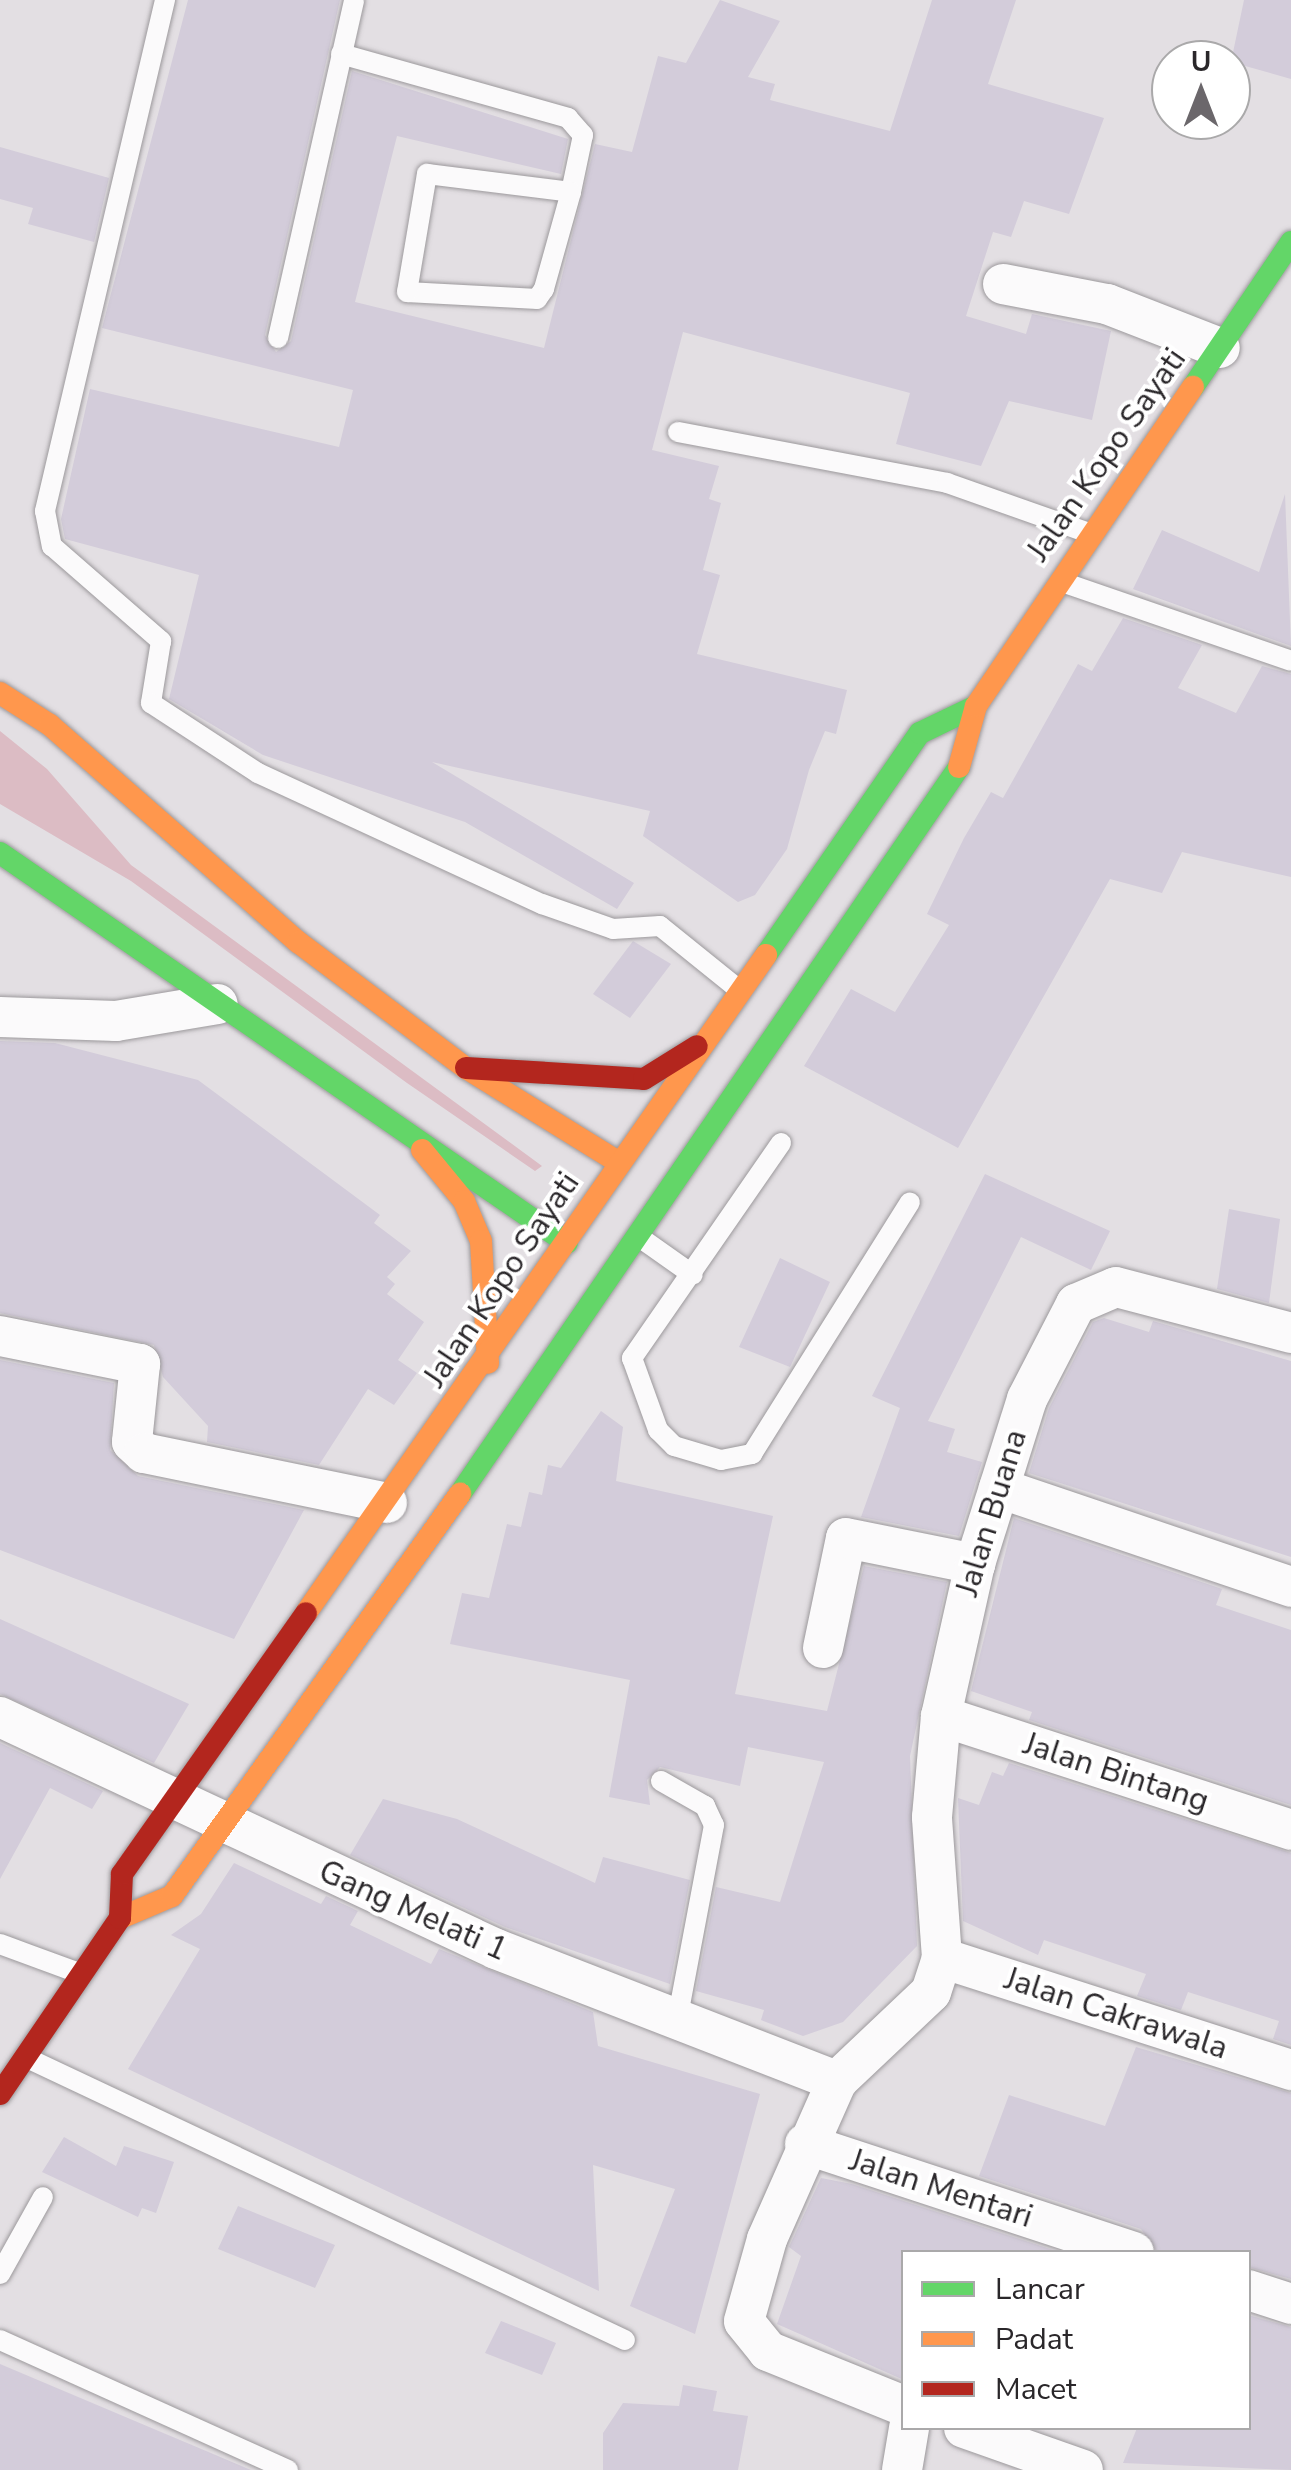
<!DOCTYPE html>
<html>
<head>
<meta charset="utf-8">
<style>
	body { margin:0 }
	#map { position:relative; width:1291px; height:2470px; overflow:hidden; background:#e3dfe3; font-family:"Nunito Sans",sans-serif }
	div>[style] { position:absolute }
	.green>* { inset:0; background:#dcbcc4 }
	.building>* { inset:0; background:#d3ccda }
	.roads { filter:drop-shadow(0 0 2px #9c999c) drop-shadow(0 0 2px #9c999c) }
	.lane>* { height:20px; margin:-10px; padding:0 10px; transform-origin:10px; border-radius:10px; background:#fbfafb }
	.street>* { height:40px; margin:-20px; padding:0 20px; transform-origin:20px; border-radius:20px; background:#fbfafb }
	.fast>* { height:22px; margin:-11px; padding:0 11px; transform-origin:11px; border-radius:11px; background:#63d668 }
	.slow>* { height:22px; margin:-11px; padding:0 11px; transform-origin:11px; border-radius:11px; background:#ff974d }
	.jam>* { height:22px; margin:-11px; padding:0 11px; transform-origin:11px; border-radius:11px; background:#b3261e }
	span { translate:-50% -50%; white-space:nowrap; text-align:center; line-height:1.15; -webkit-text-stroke:8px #fff; paint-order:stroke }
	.street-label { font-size:32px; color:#2a272a }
	.legend { position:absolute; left:901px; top:2250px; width:350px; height:180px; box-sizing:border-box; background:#fff; border:2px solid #aaa9aa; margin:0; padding:12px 18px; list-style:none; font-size:30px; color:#2a272a }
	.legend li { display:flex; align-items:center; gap:20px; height:50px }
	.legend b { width:50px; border:2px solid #aaa9aa }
	.north { position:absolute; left:1151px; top:40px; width:100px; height:100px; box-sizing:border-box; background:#fff; border:2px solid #aaa9aa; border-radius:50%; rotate:0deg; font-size:28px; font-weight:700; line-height:40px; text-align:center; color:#2a272a }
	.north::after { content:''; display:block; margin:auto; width:35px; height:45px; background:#6b676b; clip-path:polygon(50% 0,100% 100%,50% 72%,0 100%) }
</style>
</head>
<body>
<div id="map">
	<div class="green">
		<i style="clip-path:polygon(0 731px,47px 769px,131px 865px,542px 1166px,535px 1171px,407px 1083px,131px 881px,0 804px)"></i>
	</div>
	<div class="building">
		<i style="clip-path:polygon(188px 0,340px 0,265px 335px,276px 352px,291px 341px,352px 71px,568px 139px,561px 174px,397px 136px,355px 302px,544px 348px,595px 144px,632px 152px,658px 56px,686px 63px,720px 0,780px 21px,748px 77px,775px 84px,770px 100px,890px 131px,932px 0,1016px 0,988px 84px,1104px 118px,1069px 214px,1024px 201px,1011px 237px,993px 232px,966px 316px,1026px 334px,1032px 314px,1111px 331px,1092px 420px,1009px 401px,981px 466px,896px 444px,910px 393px,683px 332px,652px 450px,719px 466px,709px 499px,721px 503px,703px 570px,720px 575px,697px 654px,847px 690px,836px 734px,825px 731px,809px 770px,787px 849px,755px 895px,738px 902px,643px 836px,650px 811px,432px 762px,634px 883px,617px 909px,465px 822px,263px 755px,169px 699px,199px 575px,65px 539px,61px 519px,90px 389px,339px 447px,353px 390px,102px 328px)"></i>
		<i style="clip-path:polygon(1244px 0,1291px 0,1291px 79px,1231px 62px)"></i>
		<i style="clip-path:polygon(0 147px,109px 178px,94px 242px,28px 224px,33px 208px,0 199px)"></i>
		<i style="clip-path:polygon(1285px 494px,1291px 646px,1133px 589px,1162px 530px,1259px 572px)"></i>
		<i style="clip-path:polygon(1123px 618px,1202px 645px,1178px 688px,1236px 713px,1262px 666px,1291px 674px,1291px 877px,1182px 852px,1162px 893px,1110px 879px,958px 1148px,804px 1066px,851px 989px,895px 1012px,949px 925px,927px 914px,964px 838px,991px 792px,1003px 798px,1078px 664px,1092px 671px)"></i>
		<i style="clip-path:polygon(633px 941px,671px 964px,630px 1018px,593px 994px)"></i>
		<i style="clip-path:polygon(0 1041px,55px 1043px,198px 1080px,380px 1215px,374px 1223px,411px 1251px,387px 1277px,395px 1284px,387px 1294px,424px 1322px,398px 1360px,417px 1373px,394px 1405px,368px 1389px,319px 1465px,207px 1442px,208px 1426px,163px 1377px,154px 1345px,0 1313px)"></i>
		<i style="clip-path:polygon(985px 1174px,1110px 1231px,1091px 1270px,1021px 1237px,928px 1421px,955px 1429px,947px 1452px,982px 1462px,959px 1536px,861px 1517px,900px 1408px,872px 1396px)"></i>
		<i style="clip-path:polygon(1229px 1209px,1280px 1219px,1269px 1303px,1217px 1289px)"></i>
		<i style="clip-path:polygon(780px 1258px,830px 1282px,790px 1367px,739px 1347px)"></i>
		<i style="clip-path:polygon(1104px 1318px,1149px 1332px,1153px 1321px,1291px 1361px,1291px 1557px,1029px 1473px,1049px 1408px,1093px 1322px)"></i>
		<i style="clip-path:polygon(0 1360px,114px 1383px,110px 1450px,138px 1476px,304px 1510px,234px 1639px,0 1550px)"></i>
		<i style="clip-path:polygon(601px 1411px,623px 1427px,616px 1481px,773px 1516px,735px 1694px,827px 1711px,864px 1566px,947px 1582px,910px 1756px,917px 1946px,843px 2022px,803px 2036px,761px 2020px,764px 2010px,696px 1991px,716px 1887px,780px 1902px,824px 1762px,748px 1747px,740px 1786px,660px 1767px,647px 1780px,650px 1805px,609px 1797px,630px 1680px,450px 1644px,462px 1593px,489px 1598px,507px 1524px,521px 1527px,529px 1492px,542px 1495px,548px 1465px,561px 1468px)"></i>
		<i style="clip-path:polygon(1014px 1518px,1222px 1589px,1216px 1605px,1291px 1630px,1291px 1805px,1029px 1720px,1032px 1712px,971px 1691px)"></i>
		<i style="clip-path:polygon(0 1619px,189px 1704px,154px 1763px,0 1694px)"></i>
		<i style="clip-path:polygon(0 1743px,103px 1791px,92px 1809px,50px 1788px,0 1879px)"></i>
		<i style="clip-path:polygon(1009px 1763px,1291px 1853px,1291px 2045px,1273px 2039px,1279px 2021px,1188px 1992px,1181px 2010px,1137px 1996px,1146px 1974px,1044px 1940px,1038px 1955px,963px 1921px,958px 1798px,979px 1805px,992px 1772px,1003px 1776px)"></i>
		<i style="clip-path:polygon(383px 1799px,457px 1819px,595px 1883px,603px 1857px,690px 1880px,670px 1984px,505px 1927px,350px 1855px)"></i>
		<i style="clip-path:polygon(234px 1863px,321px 1904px,326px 1896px,358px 1911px,350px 1925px,431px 1964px,439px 1949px,593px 2012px,598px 2046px,760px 2094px,695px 2334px,630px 2306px,675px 2189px,593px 2165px,599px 2291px,128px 2069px,200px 1949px,171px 1935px,201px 1914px)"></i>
		<i style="clip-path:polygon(1136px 2047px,1291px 2093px,1291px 2279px,1248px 2267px,1248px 2252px,1157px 2252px,1141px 2229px,979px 2176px,1009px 2095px,1105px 2126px)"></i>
		<i style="clip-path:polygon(64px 2137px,116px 2166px,124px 2146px,174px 2162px,156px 2213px,142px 2208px,138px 2217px,42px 2172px)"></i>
		<i style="clip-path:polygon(821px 2178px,852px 2184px,1059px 2252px,904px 2252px,904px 2380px,777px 2324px,801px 2256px,789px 2247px)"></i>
		<i style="clip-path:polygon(238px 2206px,335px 2245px,315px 2288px,218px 2249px)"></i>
		<i style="clip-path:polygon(1248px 2315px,1291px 2327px,1291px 2470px,1123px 2463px,1137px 2428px,1248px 2428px)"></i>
		<i style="clip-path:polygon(501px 2321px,556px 2343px,542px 2375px,485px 2353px)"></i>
		<i style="clip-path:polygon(0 2364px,251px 2470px,0 2470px)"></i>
		<i style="clip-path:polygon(683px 2385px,717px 2391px,713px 2411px,748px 2416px,738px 2470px,603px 2470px,603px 2433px,623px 2403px,679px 2406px)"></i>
	</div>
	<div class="roads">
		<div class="lane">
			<i style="left:165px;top:0;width:525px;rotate:103.22deg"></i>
			<i style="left:45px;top:511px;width:36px;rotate:79deg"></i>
			<i style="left:52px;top:546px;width:145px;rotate:41.1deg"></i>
			<i style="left:161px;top:641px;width:63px;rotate:99.2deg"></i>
			<i style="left:151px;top:703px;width:128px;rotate:33.2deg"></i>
			<i style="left:258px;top:773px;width:313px;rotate:24.8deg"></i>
			<i style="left:542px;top:904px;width:75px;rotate:19.4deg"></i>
			<i style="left:613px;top:929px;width:47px;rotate:-3.7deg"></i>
			<i style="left:660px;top:926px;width:100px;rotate:38.9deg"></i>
			<i style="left:341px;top:54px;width:236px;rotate:15.7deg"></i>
			<i style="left:568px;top:118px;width:23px;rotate:49deg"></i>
			<i style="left:583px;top:135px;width:58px;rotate:101.9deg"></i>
			<i style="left:571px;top:192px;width:101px;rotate:105.6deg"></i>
			<i style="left:544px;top:289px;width:12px;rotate:125deg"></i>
			<i style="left:537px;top:299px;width:130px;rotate:-176.9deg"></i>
			<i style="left:407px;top:292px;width:120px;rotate:-80.4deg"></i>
			<i style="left:427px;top:174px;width:145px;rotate:7.1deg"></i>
			<i style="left:278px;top:338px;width:346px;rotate:-77.3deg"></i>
			<i style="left:678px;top:432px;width:274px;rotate:10.7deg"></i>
			<i style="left:947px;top:483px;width:154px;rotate:19.4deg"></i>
			<i style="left:1062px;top:582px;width:242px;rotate:19deg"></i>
			<i style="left:781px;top:1143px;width:262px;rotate:124.7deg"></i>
			<i style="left:632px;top:1358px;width:77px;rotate:70.1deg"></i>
			<i style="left:658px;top:1430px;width:23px;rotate:45deg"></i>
			<i style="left:674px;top:1446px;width:49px;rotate:16.6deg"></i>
			<i style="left:721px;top:1460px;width:32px;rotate:-11deg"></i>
			<i style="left:752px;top:1454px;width:297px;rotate:-57.9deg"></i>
			<i style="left:642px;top:1239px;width:62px;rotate:35.2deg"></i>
			<i style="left:661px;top:1781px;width:51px;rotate:29.6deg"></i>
			<i style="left:705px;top:1806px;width:21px;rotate:65deg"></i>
			<i style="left:714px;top:1825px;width:198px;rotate:100.7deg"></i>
			<i style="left:0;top:1944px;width:84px;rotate:20.2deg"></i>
			<i style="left:27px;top:2058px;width:661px;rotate:25.25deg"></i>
			<i style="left:0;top:2274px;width:88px;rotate:-60.8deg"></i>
			<i style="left:0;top:2340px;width:316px;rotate:24.3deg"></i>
		</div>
		<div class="street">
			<i style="left:1003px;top:284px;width:106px;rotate:10.9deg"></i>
			<i style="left:1107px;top:304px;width:121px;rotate:21.3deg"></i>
			<i style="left:0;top:1017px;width:116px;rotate:2deg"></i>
			<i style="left:116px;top:1021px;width:103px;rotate:-9.5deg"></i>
			<i style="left:0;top:1336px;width:143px;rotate:11.3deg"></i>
			<i style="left:140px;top:1364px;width:78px;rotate:95.9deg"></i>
			<i style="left:132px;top:1442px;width:16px;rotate:43deg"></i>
			<i style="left:144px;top:1453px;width:248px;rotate:11.6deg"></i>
			<i style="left:999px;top:1488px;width:308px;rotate:18.7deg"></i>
			<i style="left:823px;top:1648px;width:112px;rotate:-78.2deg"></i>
			<i style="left:846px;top:1538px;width:132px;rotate:11.4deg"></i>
			<i style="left:941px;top:1716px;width:368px;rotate:18deg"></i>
			<i style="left:0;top:1717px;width:548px;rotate:25.07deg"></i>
			<i style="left:496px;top:1949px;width:366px;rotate:21.2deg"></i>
			<i style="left:942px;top:1958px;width:367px;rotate:17.8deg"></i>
			<i style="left:805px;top:2144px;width:346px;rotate:18.2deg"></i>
			<i style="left:1248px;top:2290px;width:45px;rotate:18deg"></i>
			<i style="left:904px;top:2406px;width:147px;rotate:-158deg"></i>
			<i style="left:768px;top:2351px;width:38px;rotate:-129deg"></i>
			<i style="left:744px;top:2321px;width:85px;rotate:-74.3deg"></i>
			<i style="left:767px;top:2239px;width:173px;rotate:-66.1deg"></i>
			<i style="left:837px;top:2081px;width:129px;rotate:-43.4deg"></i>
			<i style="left:931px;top:1992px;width:36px;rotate:-72deg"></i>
			<i style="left:942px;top:1958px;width:141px;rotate:-94.1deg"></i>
			<i style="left:932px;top:1817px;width:101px;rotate:-84.9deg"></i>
			<i style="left:941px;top:1716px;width:156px;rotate:-77.4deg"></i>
			<i style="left:975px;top:1564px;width:173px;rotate:-72.5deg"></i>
			<i style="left:1027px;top:1399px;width:107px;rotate:-62.7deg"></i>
			<i style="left:1076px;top:1304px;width:43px;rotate:-23deg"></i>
			<i style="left:1116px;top:1287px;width:181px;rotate:14.7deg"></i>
			<i style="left:964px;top:2428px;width:126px;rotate:19.4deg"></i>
			<i style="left:902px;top:2470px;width:43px;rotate:-80.5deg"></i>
		</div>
		<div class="fast">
			<i style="left:1193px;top:387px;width:175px;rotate:-55.9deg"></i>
			<i style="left:0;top:853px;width:688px;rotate:34.52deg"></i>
			<i style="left:766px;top:955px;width:270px;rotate:-55.3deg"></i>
			<i style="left:920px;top:733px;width:62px;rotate:-25.7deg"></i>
			<i style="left:460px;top:1494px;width:882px;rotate:-55.53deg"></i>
		</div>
		<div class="slow">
			<i style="left:0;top:693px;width:59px;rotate:32.6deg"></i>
			<i style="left:50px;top:725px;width:330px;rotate:41.2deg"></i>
			<i style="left:298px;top:942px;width:210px;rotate:36.9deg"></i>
			<i style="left:466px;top:1068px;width:181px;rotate:31.7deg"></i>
			<i style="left:959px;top:767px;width:63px;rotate:-74.4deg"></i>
			<i style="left:976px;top:706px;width:386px;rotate:-55.8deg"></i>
			<i style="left:422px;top:1150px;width:66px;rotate:50.5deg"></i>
			<i style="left:464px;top:1201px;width:43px;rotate:67deg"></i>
			<i style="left:481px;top:1241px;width:122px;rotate:86.7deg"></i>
			<i style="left:306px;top:1613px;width:803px;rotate:-55.04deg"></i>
			<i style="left:120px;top:1918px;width:56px;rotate:-22.9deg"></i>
			<i style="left:172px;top:1896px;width:495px;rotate:-54.4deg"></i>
		</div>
		<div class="jam">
			<i style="left:466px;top:1068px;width:178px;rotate:3.5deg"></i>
			<i style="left:644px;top:1079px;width:62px;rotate:-31.9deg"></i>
			<i style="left:0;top:2094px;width:213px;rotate:-55.7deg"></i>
			<i style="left:120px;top:1918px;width:44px;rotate:-87.4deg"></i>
			<i style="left:122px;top:1874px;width:319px;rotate:-54.8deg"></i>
		</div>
	</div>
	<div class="street-label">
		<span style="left:1107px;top:455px;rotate:-55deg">Jalan Kopo Sayati</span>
		<span style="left:502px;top:1280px;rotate:-56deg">Jalan Kopo Sayati</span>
		<span style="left:992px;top:1513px;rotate:-73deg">Jalan Buana</span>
		<span style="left:1116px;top:1773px;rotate:18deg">Jalan Bintang</span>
		<span style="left:413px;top:1911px;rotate:24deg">Gang Melati 1</span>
		<span style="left:1116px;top:2014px;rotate:18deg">Jalan Cakrawala</span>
		<span style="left:941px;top:2189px;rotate:18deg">Jalan Mentari</span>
	</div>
	<ul class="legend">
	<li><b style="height:12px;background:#63d668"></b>Lancar</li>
	<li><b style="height:12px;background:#ff974d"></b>Padat</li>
	<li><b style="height:12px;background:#b3261e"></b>Macet</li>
	</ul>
	<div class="north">U</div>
</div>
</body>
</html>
